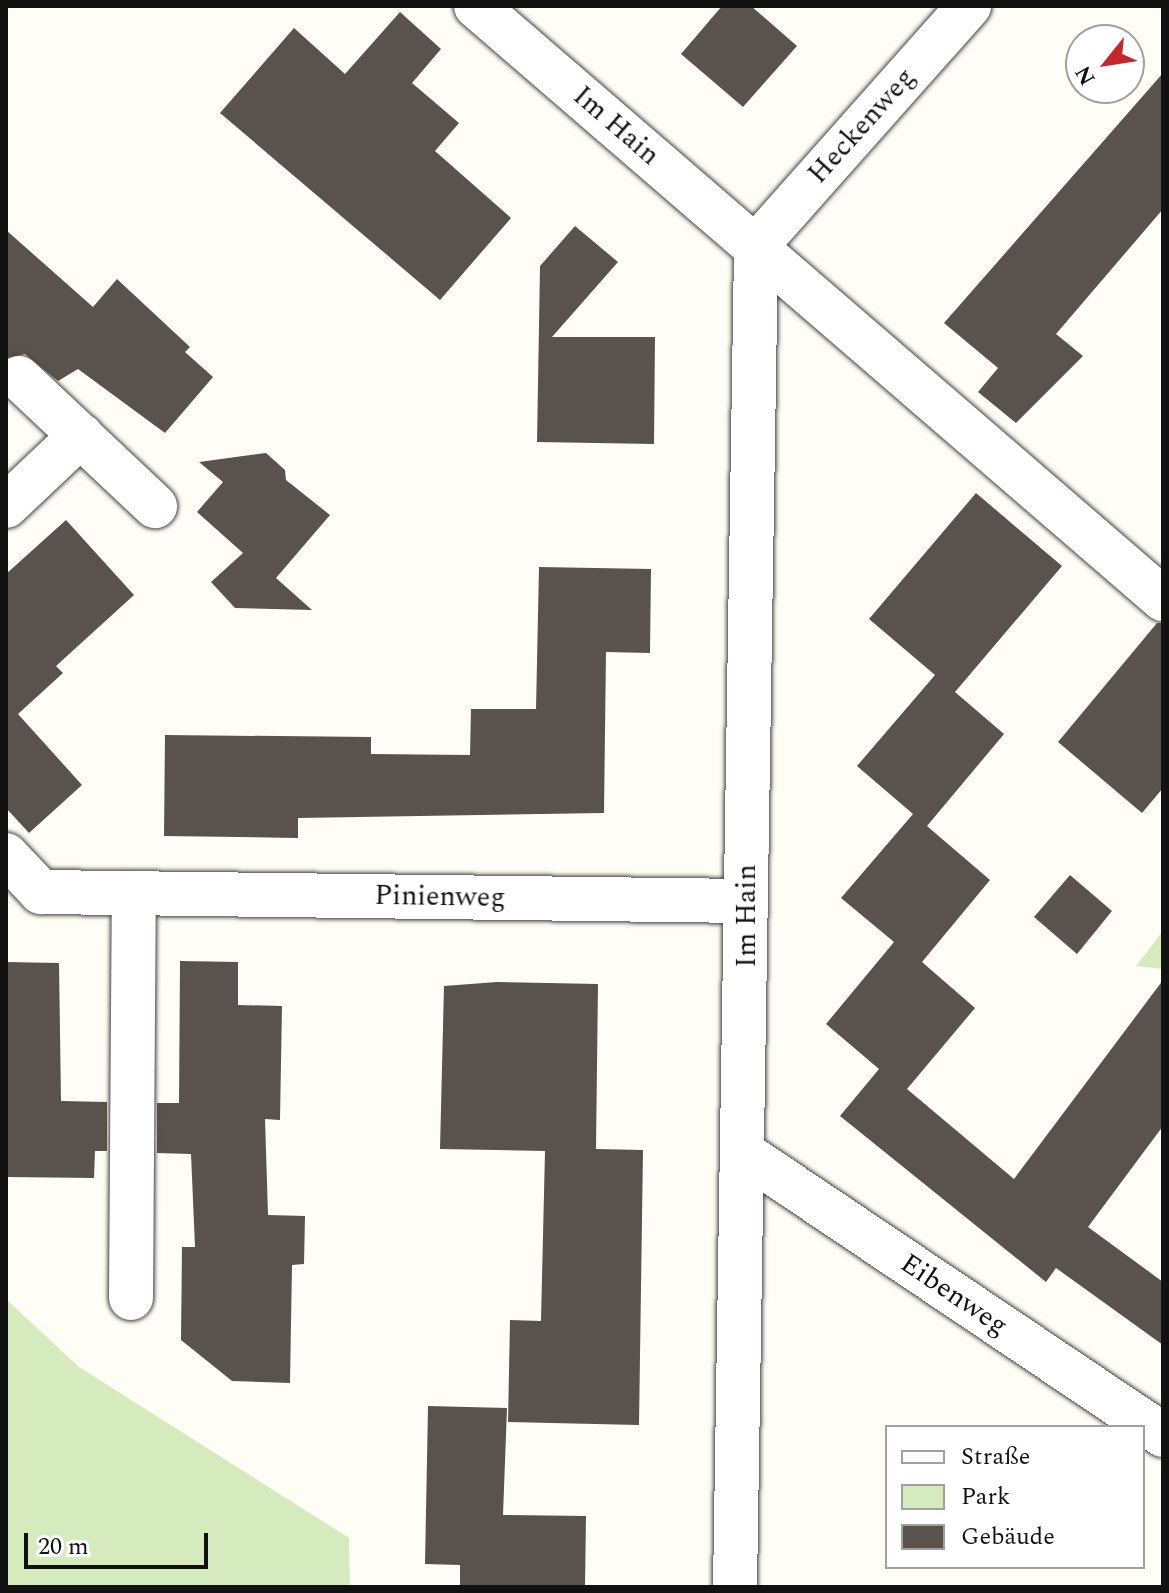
<!DOCTYPE html>
<html>
<head>
<meta charset="utf-8">
<style>
	body { margin:0 }
	#map { position:relative; width:1169px; height:1593px; overflow:hidden; background:#fffdf5; font-family:Spectral,serif }
	div>[style] { position:absolute }
	.green>* { inset:0; background:#d5ebbd }
	.building>* { inset:0; background:#5a524d }
	.roads { filter:drop-shadow(0 0 2px #444) drop-shadow(0 0 2px #444) }
	.minor>* { height:44px; margin:-22px; padding:0 22px; transform-origin:22px; border-radius:22px; background:#fff }
	span { translate:-50% -50%; white-space:nowrap; text-align:center; line-height:1.15; -webkit-text-stroke:8px #fff; paint-order:stroke }
	.street-label { font-size:28px; color:#111 }
	.frame { position:absolute; inset:0; border:8px solid #111; pointer-events:none }
	.legend { position:absolute; left:885px; top:1425px; width:260px; height:144px; box-sizing:border-box; background:#fff; border:2px solid #a0a0a0; margin:0; padding:10px 14px; list-style:none; font-size:24px; color:#111 }
	.legend li { display:flex; align-items:center; gap:16px; height:40px }
	.legend b { width:40px; border:2px solid #a0a0a0 }
	.north { position:absolute; left:1065px; top:24px; width:80px; height:80px; box-sizing:border-box; background:#fff; border:2px solid #a0a0a0; border-radius:50%; rotate:240deg; font-size:22px; font-weight:700; line-height:32px; text-align:center; color:#111 }
	.north::after { content:''; display:block; margin:auto; width:28px; height:36px; background:#c4262e; clip-path:polygon(50% 0,100% 100%,50% 72%,0 100%) }
	.scale { position:absolute; left:24px; top:1533px; width:184px; height:36px; box-sizing:border-box; border:4px solid #111; border-top:0; padding-left:10px; font-size:24px; line-height:28px; white-space:nowrap; color:#111; -webkit-text-stroke:6px #fff; paint-order:stroke }
</style>
</head>
<body>
<div id="map">
	<div class="green">
		<i style="clip-path:polygon(1163px 931px,1163px 969px,1136px 966px)"></i>
		<i style="clip-path:polygon(6px 1299px,79px 1367px,349px 1538px,350px 1587px,6px 1587px)"></i>
	</div>
	<div class="building">
		<i style="clip-path:polygon(722px 6px,751px 6px,797px 46px,743px 107px,681px 54px)"></i>
		<i style="clip-path:polygon(400px 12px,441px 49px,412px 83px,459px 123px,435px 151px,511px 218px,440px 300px,220px 113px,294px 28px,345px 74px)"></i>
		<i style="clip-path:polygon(1163px 73px,1163px 209px,1056px 334px,1083px 356px,1016px 423px,978px 392px,998px 368px,944px 323px)"></i>
		<i style="clip-path:polygon(575px 226px,618px 262px,552px 337px,655px 337px,654px 444px,537px 442px,540px 266px)"></i>
		<i style="clip-path:polygon(6px 230px,93px 307px,117px 279px,190px 347px,185px 352px,213px 377px,165px 433px,78px 369px,58px 381px,25px 354px,6px 358px)"></i>
		<i style="clip-path:polygon(266px 453px,285px 470px,286px 480px,330px 515px,276px 578px,312px 610px,235px 608px,211px 582px,243px 553px,197px 512px,223px 482px,199px 462px)"></i>
		<i style="clip-path:polygon(976px 493px,1062px 566px,955px 692px,1004px 734px,927px 826px,990px 880px,922px 962px,975px 1008px,907px 1089px,1014px 1179px,1163px 980px,1163px 1126px,1088px 1227px,1163px 1282px,1163px 1345px,1056px 1268px,1046px 1282px,840px 1116px,879px 1069px,826px 1024px,894px 942px,841px 898px,913px 814px,857px 766px,935px 675px,869px 619px)"></i>
		<i style="clip-path:polygon(66px 520px,134px 595px,56px 666px,63px 673px,18px 714px,82px 785px,29px 833px,6px 808px,6px 574px)"></i>
		<i style="clip-path:polygon(539px 567px,651px 569px,650px 653px,606px 652px,604px 813px,298px 818px,298px 838px,164px 836px,165px 735px,371px 737px,371px 754px,470px 755px,471px 709px,536px 709px)"></i>
		<i style="clip-path:polygon(1157px 623px,1163px 623px,1163px 788px,1142px 813px,1058px 742px)"></i>
		<i style="clip-path:polygon(1070px 875px,1112px 911px,1077px 954px,1034px 917px)"></i>
		<i style="clip-path:polygon(180px 961px,238px 962px,238px 1005px,282px 1006px,280px 1120px,265px 1119px,268px 1215px,305px 1216px,304px 1264px,292px 1265px,290px 1383px,232px 1381px,181px 1340px,182px 1247px,195px 1247px,191px 1154px,157px 1153px,157px 1103px,179px 1103px)"></i>
		<i style="clip-path:polygon(6px 962px,59px 963px,61px 1101px,107px 1102px,107px 1151px,95px 1151px,94px 1178px,6px 1177px)"></i>
		<i style="clip-path:polygon(497px 982px,598px 984px,596px 1149px,643px 1150px,639px 1425px,508px 1422px,510px 1320px,541px 1321px,545px 1151px,440px 1149px,444px 986px)"></i>
		<i style="clip-path:polygon(428px 1406px,507px 1408px,503px 1515px,586px 1516px,585px 1587px,460px 1587px,460px 1565px,425px 1564px)"></i>
	</div>
	<div class="roads">
		<div class="minor">
			<i style="left:476px;top:6px;width:908px;rotate:40.8deg"></i>
			<i style="left:756px;top:246px;width:321px;rotate:-48.4deg"></i>
			<i style="left:19px;top:378px;width:187px;rotate:43.3deg"></i>
			<i style="left:6px;top:506px;width:103px;rotate:-43.4deg"></i>
			<i style="left:6px;top:855px;width:51px;rotate:46.6deg"></i>
			<i style="left:41px;top:892px;width:705px;rotate:0.73deg"></i>
			<i style="left:745px;top:1154px;width:504px;rotate:33.91deg"></i>
			<i style="left:131px;top:1298px;width:405px;rotate:-89.6deg"></i>
			<i style="left:735px;top:1587px;width:1341px;rotate:-89.1deg"></i>
		</div>
	</div>
	<div class="street-label">
		<span style="left:616px;top:126px;rotate:41deg">Im Hain</span>
		<span style="left:862px;top:126px;rotate:-48deg">Heckenweg</span>
		<span style="left:440px;top:897px;rotate:1deg">Pinienweg</span>
		<span style="left:747px;top:916px;rotate:-90deg">Im Hain</span>
		<span style="left:954px;top:1295px;rotate:34deg">Eibenweg</span>
	</div>
	<div class="frame"></div>
	<ul class="legend">
	<li><b style="height:10px;background:#fff"></b>Straße</li>
	<li><b style="height:22px;background:#d5ebbd"></b>Park</li>
	<li><b style="height:22px;background:#5a524d"></b>Gebäude</li>
	</ul>
	<div class="north">N</div>
	<div class="scale">20 m</div>
</div>
</body>
</html>
